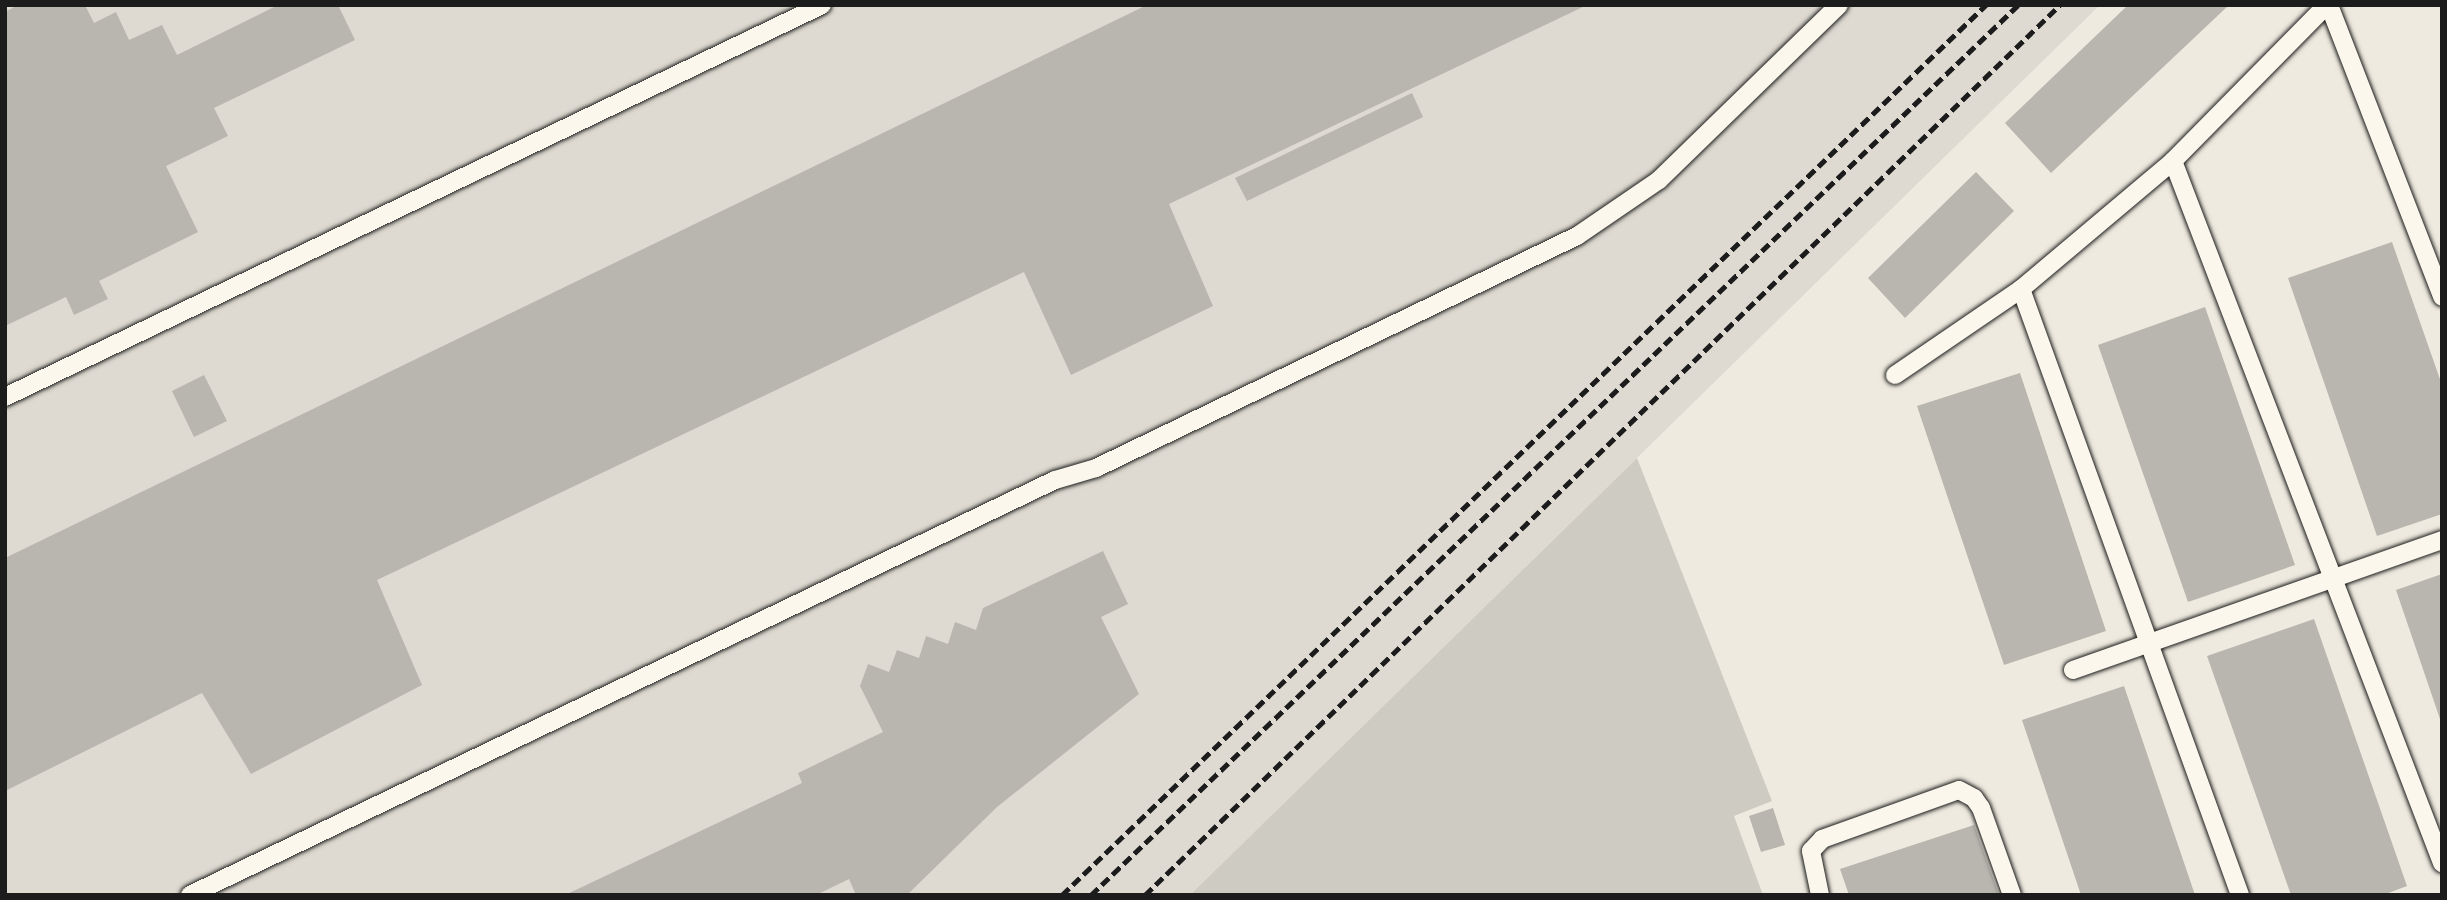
<!DOCTYPE html>
<html>
<head>
<meta charset="utf-8">
<style>
	body { margin:0 }
	#map { position:relative; width:2447px; height:900px; overflow:hidden; background:#eeeadf; font-family:Sriracha,sans-serif }
	div>[style] { position:absolute }
	.built>* { inset:0; background:#dedad1 }
	.green>* { inset:0; background:#ceccc2 }
	.building>* { inset:0; background:#b9b6af }
	.roads { filter:drop-shadow(0 0 2px #1c1c1c) drop-shadow(0 0 2px #1c1c1c) }
	.service>* { height:18px; margin:-9px; padding:0 9px; transform-origin:9px; border-radius:9px; background:#fbf7ec }
	.rail>* { height:5px; margin-top:-2.5px; transform-origin:0; background:repeating-linear-gradient(90deg,#1c1c1c 0 10px,transparent 0 15px) }
	span { translate:-50% -50%; white-space:nowrap; text-align:center; line-height:1.15; -webkit-text-stroke:7px #fbf7ec; paint-order:stroke }
	.frame { position:absolute; inset:0; border:7px solid #1c1c1c; pointer-events:none }
</style>
</head>
<body>
<div id="map">
	<div class="built">
		<i style="clip-path:polygon(5px 5px,2100px 5px,1190px 895px,5px 895px)"></i>
	</div>
	<div class="green">
		<i style="clip-path:polygon(1637px 458px,1772px 801px,1734px 816px,1763px 895px,1190px 895px)"></i>
	</div>
	<div class="building">
		<i style="clip-path:polygon(18px 5px,85px 5px,94px 23px,116px 12px,129px 40px,162px 25px,177px 55px,278px 5px,338px 5px,355px 40px,214px 108px,228px 136px,166px 166px,198px 232px,99px 281px,108px 299px,74px 315px,66px 297px,5px 326px,5px 12px)"></i>
		<i style="clip-path:polygon(1147px 5px,1587px 5px,1169px 204px,1213px 306px,1071px 375px,1024px 272px,377px 580px,422px 685px,251px 774px,202px 693px,5px 791px,5px 558px)"></i>
		<i style="clip-path:polygon(2128px 5px,2229px 5px,2051px 173px,2005px 123px)"></i>
		<i style="clip-path:polygon(1412px 93px,1423px 117px,1247px 201px,1235px 178px)"></i>
		<i style="clip-path:polygon(1976px 172px,2014px 211px,1905px 318px,1868px 278px)"></i>
		<i style="clip-path:polygon(2392px 242px,2442px 385px,2442px 514px,2377px 536px,2288px 278px)"></i>
		<i style="clip-path:polygon(2205px 307px,2295px 565px,2188px 602px,2098px 345px)"></i>
		<i style="clip-path:polygon(2020px 373px,2106px 631px,2004px 665px,1917px 406px)"></i>
		<i style="clip-path:polygon(204px 375px,227px 421px,194px 437px,172px 391px)"></i>
		<i style="clip-path:polygon(1103px 551px,1128px 604px,1101px 617px,1139px 694px,997px 807px,907px 895px,856px 895px,849px 879px,816px 895px,565px 895px,802px 783px,798px 773px,883px 732px,860px 686px,868px 664px,889px 672px,897px 650px,919px 658px,926px 636px,948px 644px,955px 622px,976px 630px,983px 608px)"></i>
		<i style="clip-path:polygon(2442px 574px,2442px 722px,2441px 722px,2396px 590px)"></i>
		<i style="clip-path:polygon(2314px 619px,2407px 886px,2383px 895px,2291px 895px,2207px 656px)"></i>
		<i style="clip-path:polygon(2124px 686px,2195px 895px,2081px 895px,2022px 720px)"></i>
		<i style="clip-path:polygon(1773px 808px,1785px 845px,1761px 852px,1749px 816px)"></i>
		<i style="clip-path:polygon(1974px 825px,1999px 895px,1849px 895px,1840px 869px)"></i>
	</div>
	<div class="roads">
		<div class="service">
			<i style="left:2329px;top:5px;width:313px;rotate:68.8deg"></i>
			<i style="left:2173px;top:161px;width:752px;rotate:69.03deg"></i>
			<i style="left:2021px;top:289px;width:644px;rotate:70.13deg"></i>
			<i style="left:1895px;top:375px;width:153px;rotate:-34.3deg"></i>
			<i style="left:2021px;top:289px;width:199px;rotate:-40.1deg"></i>
			<i style="left:2173px;top:161px;width:219px;rotate:-45.4deg"></i>
			<i style="left:5px;top:397px;width:906px;rotate:-25.63deg"></i>
			<i style="left:2073px;top:670px;width:391px;rotate:-19.4deg"></i>
			<i style="left:190px;top:895px;width:959px;rotate:-25.63deg"></i>
			<i style="left:1055px;top:480px;width:43px;rotate:-16.3deg"></i>
			<i style="left:1096px;top:468px;width:534px;rotate:-25.75deg"></i>
			<i style="left:1577px;top:236px;width:99px;rotate:-34.3deg"></i>
			<i style="left:1659px;top:180px;width:251px;rotate:-44.2deg"></i>
			<i style="left:1820px;top:895px;width:45px;rotate:-101.6deg"></i>
			<i style="left:1811px;top:851px;width:16px;rotate:-47deg"></i>
			<i style="left:1822px;top:839px;width:145px;rotate:-19.7deg"></i>
			<i style="left:1959px;top:790px;width:17px;rotate:28deg"></i>
			<i style="left:1974px;top:798px;width:12px;rotate:55deg"></i>
			<i style="left:1981px;top:808px;width:92px;rotate:70.4deg"></i>
		</div>
	</div>
	<div class="rail">
		<i style="left:1062px;top:895px;width:1283px;rotate:-43.93deg"></i>
		<i style="left:1091px;top:895px;width:1285px;rotate:-43.83deg"></i>
		<i style="left:1145px;top:895px;width:1276px;rotate:-44.21deg"></i>
	</div>
	<div class="frame"></div>
</div>
</body>
</html>
